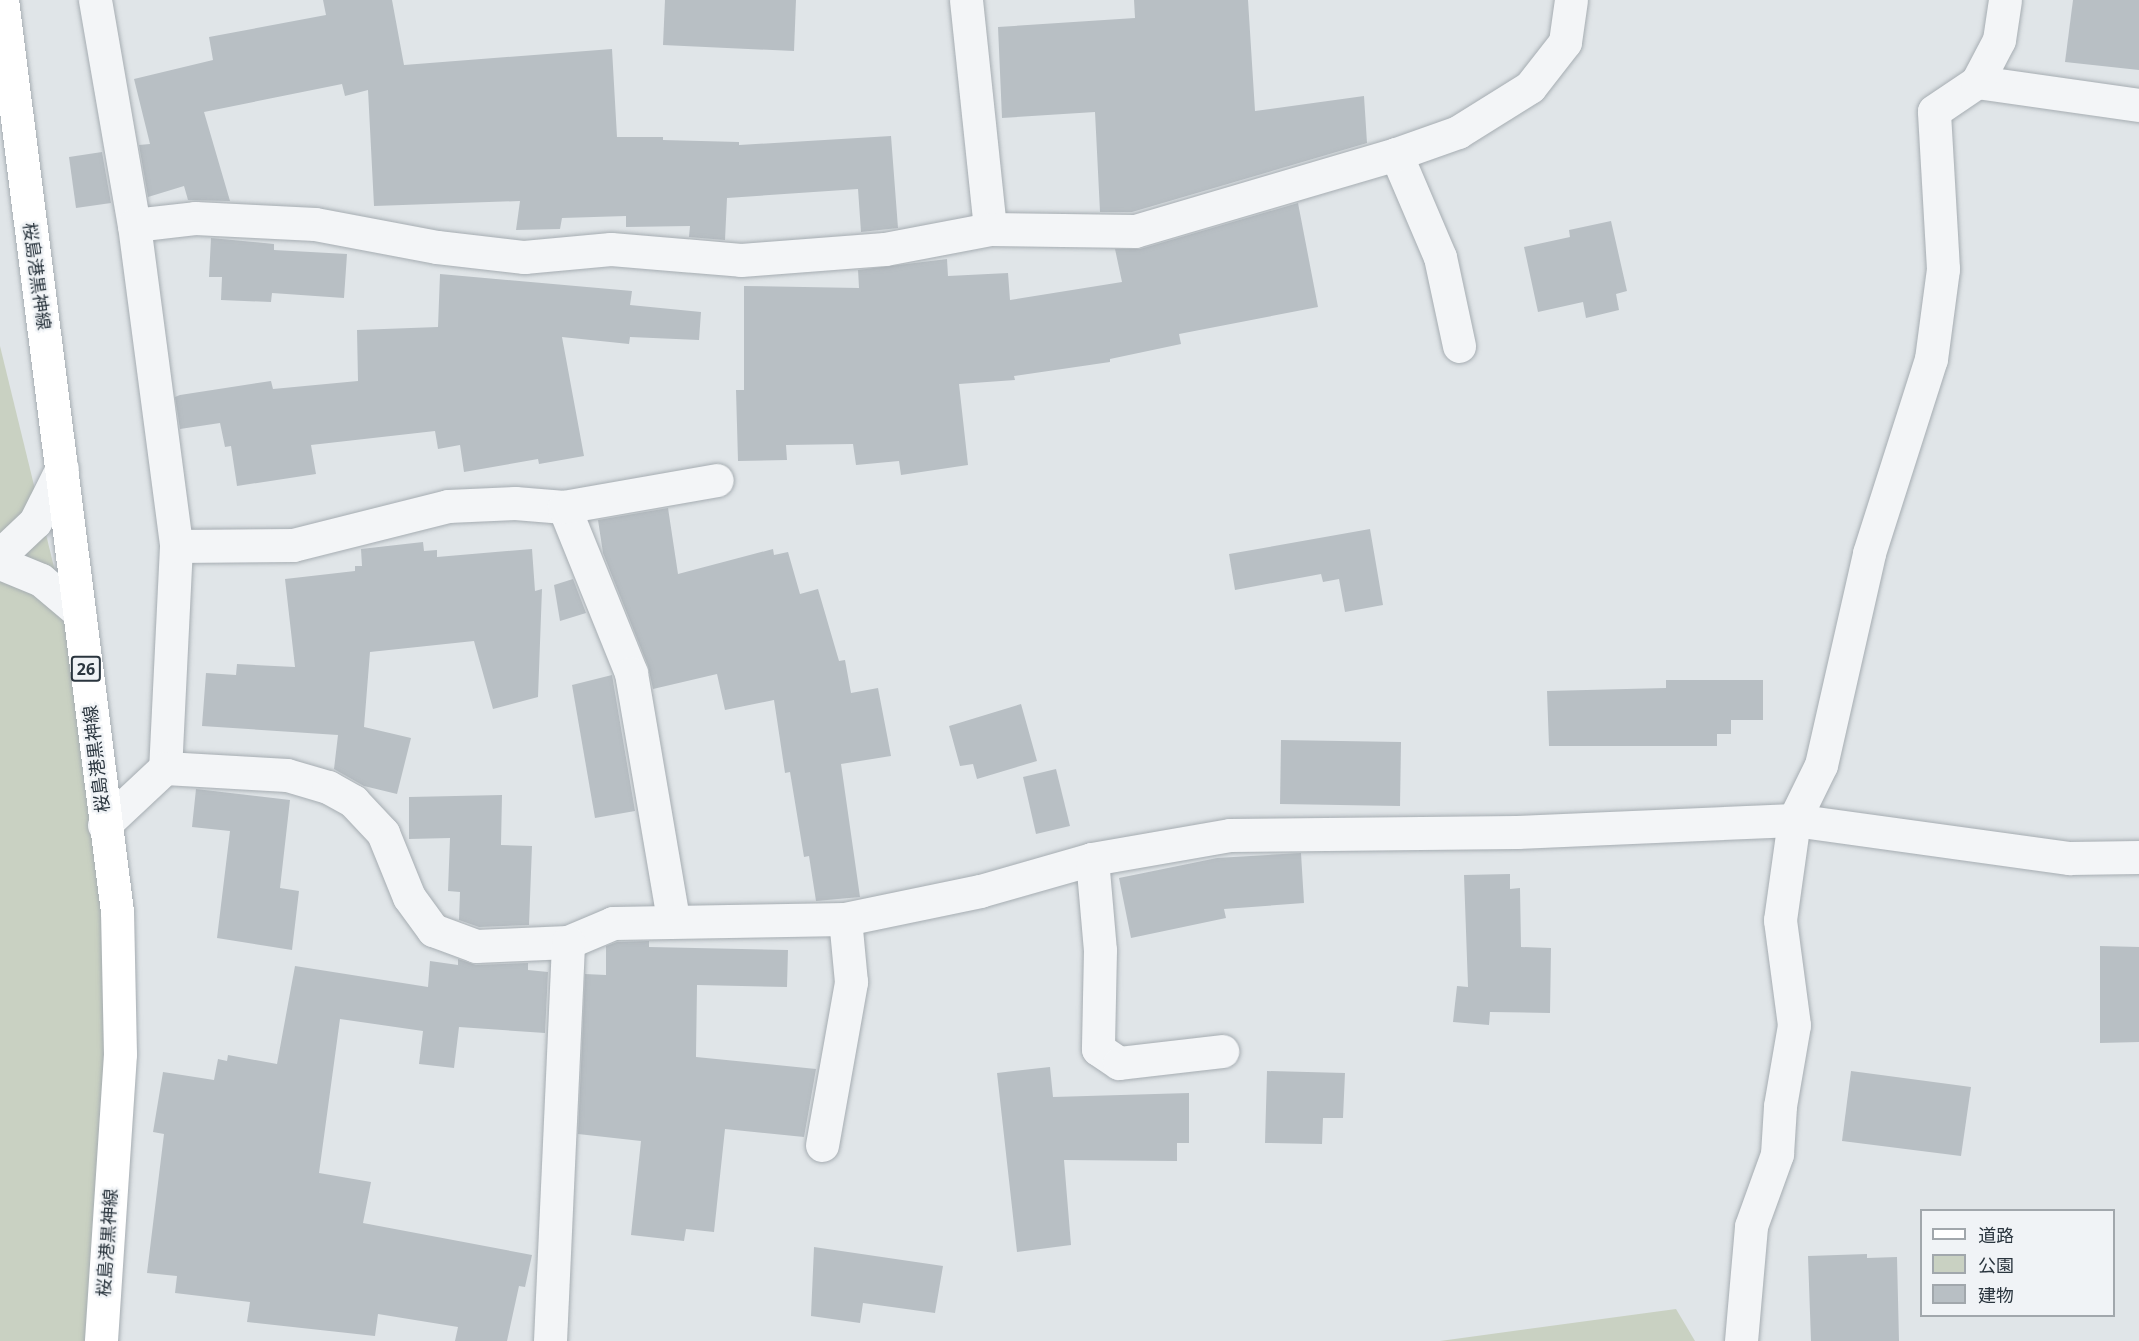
<!DOCTYPE html>
<html>
<head>
<meta charset="utf-8">
<style>
	body { margin:0 }
	#map { position:relative; width:2139px; height:1341px; overflow:hidden; background:#e0e5e8; font-family:"Open Sans","Noto Sans JP",sans-serif }
	div>[style] { position:absolute }
	.green>* { inset:0; background:#c9d1c2 }
	.building>* { inset:0; background:#b8bfc4 }
	.roads { filter:drop-shadow(0 0 2px #a6adb2) drop-shadow(0 0 2px #a6adb2) }
	.minor>* { height:33px; margin:-16.5px; padding:0 16.5px; transform-origin:16.5px; border-radius:16.5px; background:#f3f5f7 }
	.major>* { height:33px; margin:-16.5px; padding:0 16.5px; transform-origin:16.5px; border-radius:16.5px; background:#fff }
	span { translate:-50% -50%; white-space:nowrap; text-align:center; line-height:1.15; -webkit-text-stroke:4.5px #f0f3f6; paint-order:stroke }
	.shield-label span { padding:2px 4px; background:#f0f3f6; border:2px solid; border-radius:4px; -webkit-text-stroke-width:0 }
	.shield-label { font-size:16px; color:#2a353e; font-weight:700 }
	.street-label { font-size:18px; color:#2a353e }
	.legend { position:absolute; left:1920px; top:1209px; width:195px; height:108px; box-sizing:border-box; background:#f0f3f6; border:2px solid #a1a7ac; margin:0; padding:8px 10px; list-style:none; font-size:18px; color:#2a353e }
	.legend li { display:flex; align-items:center; gap:12px; height:30px }
	.legend b { width:30px; border:2px solid #a1a7ac }
</style>
</head>
<body>
<div id="map">
	<div class="green">
		<i style="clip-path:polygon(0 346px,126px 862px,97px 1341px,0 1341px)"></i>
		<i style="clip-path:polygon(1676px 1309px,1695px 1341px,1440px 1341px)"></i>
	</div>
	<div class="building">
		<i style="clip-path:polygon(323px 0,392px 0,404px 65px,612px 49px,617px 137px,663px 137px,663px 140px,739px 142px,739px 145px,891px 136px,898px 228px,861px 232px,858px 189px,727px 198px,725px 240px,689px 237px,690px 226px,626px 227px,626px 216px,562px 218px,560px 229px,516px 230px,520px 201px,374px 206px,368px 90px,345px 96px,342px 84px,204px 112px,230px 201px,188px 200px,184px 186px,148px 197px,139px 145px,150px 144px,134px 79px,213px 60px,209px 37px,326px 15px)"></i>
		<i style="clip-path:polygon(665px 0,796px 0,794px 51px,663px 45px)"></i>
		<i style="clip-path:polygon(1134px 0,1248px 0,1255px 111px,1364px 96px,1367px 143px,1132px 212px,1100px 212px,1095px 112px,1002px 118px,998px 27px,1135px 18px)"></i>
		<i style="clip-path:polygon(2073px 0,2139px 0,2139px 70px,2065px 62px)"></i>
		<i style="clip-path:polygon(102px 152px,111px 203px,76px 208px,69px 157px)"></i>
		<i style="clip-path:polygon(1298px 203px,1318px 307px,1179px 334px,1181px 344px,1110px 359px,1110px 362px,1014px 376px,1015px 380px,959px 384px,968px 465px,901px 475px,899px 461px,856px 465px,853px 444px,786px 445px,787px 460px,738px 461px,736px 390px,744px 390px,744px 286px,859px 288px,858px 270px,947px 259px,948px 276px,1008px 273px,1010px 300px,1122px 282px,1115px 249px,1140px 249px)"></i>
		<i style="clip-path:polygon(1611px 221px,1627px 291px,1616px 294px,1619px 310px,1586px 318px,1583px 302px,1538px 312px,1524px 247px,1570px 237px,1569px 230px)"></i>
		<i style="clip-path:polygon(211px 238px,274px 244px,274px 250px,347px 254px,344px 298px,272px 293px,271px 302px,221px 300px,222px 277px,209px 277px)"></i>
		<i style="clip-path:polygon(440px 274px,632px 291px,630px 305px,701px 312px,699px 340px,630px 337px,629px 344px,562px 337px,584px 456px,539px 464px,538px 459px,464px 472px,460px 445px,438px 449px,435px 431px,311px 445px,316px 474px,237px 486px,231px 446px,225px 447px,220px 423px,180px 429px,175px 397px,180px 395px,271px 381px,273px 389px,358px 381px,357px 330px,438px 327px)"></i>
		<i style="clip-path:polygon(668px 508px,678px 574px,773px 549px,774px 555px,788px 552px,800px 594px,818px 589px,839px 661px,845px 660px,851px 693px,878px 688px,891px 756px,841px 764px,860px 897px,816px 901px,809px 856px,804px 857px,790px 772px,785px 773px,774px 700px,725px 710px,717px 674px,653px 689px,648px 666px,603px 553px,598px 520px)"></i>
		<i style="clip-path:polygon(1370px 529px,1383px 605px,1345px 612px,1339px 579px,1323px 582px,1321px 574px,1235px 590px,1229px 554px)"></i>
		<i style="clip-path:polygon(423px 542px,424px 551px,437px 550px,437px 557px,532px 549px,535px 591px,542px 589px,538px 697px,493px 709px,474px 641px,370px 652px,364px 727px,411px 738px,397px 794px,364px 786px,334px 769px,338px 735px,202px 726px,206px 673px,236px 675px,237px 664px,295px 667px,285px 579px,355px 571px,355px 566px,362px 566px,361px 549px)"></i>
		<i style="clip-path:polygon(573px 579px,586px 613px,560px 621px,554px 585px)"></i>
		<i style="clip-path:polygon(612px 675px,635px 811px,595px 818px,572px 685px)"></i>
		<i style="clip-path:polygon(1666px 680px,1763px 680px,1763px 720px,1731px 720px,1731px 734px,1717px 734px,1717px 746px,1549px 746px,1547px 691px,1666px 688px)"></i>
		<i style="clip-path:polygon(1021px 704px,1037px 761px,977px 779px,973px 764px,960px 766px,949px 726px)"></i>
		<i style="clip-path:polygon(1281px 740px,1401px 742px,1400px 806px,1280px 804px)"></i>
		<i style="clip-path:polygon(1056px 769px,1070px 826px,1036px 834px,1023px 777px)"></i>
		<i style="clip-path:polygon(196px 789px,290px 800px,280px 888px,299px 891px,292px 950px,217px 938px,230px 831px,192px 827px)"></i>
		<i style="clip-path:polygon(502px 795px,501px 845px,532px 846px,529px 925px,479px 927px,459px 920px,460px 892px,448px 891px,450px 838px,409px 839px,409px 797px)"></i>
		<i style="clip-path:polygon(1301px 853px,1304px 903px,1224px 909px,1226px 918px,1131px 938px,1119px 878px,1217px 858px)"></i>
		<i style="clip-path:polygon(1510px 874px,1510px 889px,1520px 888px,1521px 947px,1551px 948px,1550px 1013px,1490px 1012px,1489px 1025px,1453px 1022px,1457px 986px,1468px 987px,1464px 875px)"></i>
		<i style="clip-path:polygon(649px 941px,649px 947px,788px 950px,787px 987px,697px 985px,696px 1057px,816px 1069px,804px 1137px,725px 1129px,714px 1232px,686px 1229px,684px 1241px,631px 1235px,641px 1141px,578px 1134px,585px 974px,606px 975px,606px 946px,617px 942px)"></i>
		<i style="clip-path:polygon(2100px 946px,2139px 947px,2139px 1042px,2100px 1043px)"></i>
		<i style="clip-path:polygon(458px 959px,476px 965px,528px 963px,528px 970px,548px 972px,545px 1033px,459px 1027px,454px 1068px,419px 1064px,423px 1031px,340px 1019px,319px 1173px,371px 1182px,363px 1223px,532px 1255px,525px 1287px,519px 1286px,507px 1341px,455px 1341px,458px 1327px,378px 1314px,375px 1336px,247px 1322px,250px 1302px,175px 1293px,177px 1276px,147px 1273px,164px 1134px,153px 1132px,163px 1072px,214px 1080px,218px 1059px,227px 1061px,228px 1055px,277px 1064px,295px 966px,428px 987px,430px 961px,458px 965px)"></i>
		<i style="clip-path:polygon(1050px 1067px,1053px 1097px,1189px 1093px,1189px 1143px,1177px 1143px,1177px 1161px,1064px 1160px,1071px 1245px,1017px 1252px,997px 1073px)"></i>
		<i style="clip-path:polygon(1267px 1071px,1345px 1073px,1343px 1118px,1323px 1118px,1322px 1144px,1265px 1143px)"></i>
		<i style="clip-path:polygon(1851px 1071px,1971px 1087px,1961px 1156px,1842px 1141px)"></i>
		<i style="clip-path:polygon(814px 1247px,943px 1266px,935px 1313px,863px 1303px,860px 1323px,811px 1316px)"></i>
		<i style="clip-path:polygon(1867px 1254px,1867px 1258px,1897px 1257px,1899px 1341px,1811px 1341px,1808px 1256px)"></i>
	</div>
	<div class="roads">
		<div class="minor">
			<i style="left:95px;top:0;width:228px;rotate:80.2deg"></i>
			<i style="left:134px;top:225px;width:324px;rotate:82.5deg"></i>
			<i style="left:176px;top:546px;width:222px;rotate:92.8deg"></i>
			<i style="left:966px;top:0;width:230px;rotate:84deg"></i>
			<i style="left:1977px;top:82px;width:164px;rotate:8.1deg"></i>
			<i style="left:1396px;top:154px;width:112px;rotate:66.9deg"></i>
			<i style="left:1440px;top:257px;width:91px;rotate:77.9deg"></i>
			<i style="left:134px;top:225px;width:61px;rotate:-6.5deg"></i>
			<i style="left:195px;top:218px;width:120px;rotate:2.9deg"></i>
			<i style="left:315px;top:224px;width:124px;rotate:10.7deg"></i>
			<i style="left:437px;top:247px;width:88px;rotate:6.6deg"></i>
			<i style="left:524px;top:257px;width:87px;rotate:-5.3deg"></i>
			<i style="left:611px;top:249px;width:130px;rotate:4.8deg"></i>
			<i style="left:741px;top:260px;width:144px;rotate:-4.4deg"></i>
			<i style="left:885px;top:249px;width:107px;rotate:-10.8deg"></i>
			<i style="left:990px;top:229px;width:145px;rotate:0.8deg"></i>
			<i style="left:1135px;top:231px;width:272px;rotate:-16.4deg"></i>
			<i style="left:1396px;top:154px;width:66px;rotate:-19.5deg"></i>
			<i style="left:1458px;top:132px;width:85px;rotate:-32deg"></i>
			<i style="left:1530px;top:87px;width:57px;rotate:-52.1deg"></i>
			<i style="left:1565px;top:42px;width:42px;rotate:-81.9deg"></i>
			<i style="left:564px;top:507px;width:179px;rotate:68deg"></i>
			<i style="left:631px;top:673px;width:251px;rotate:80.3deg"></i>
			<i style="left:176px;top:546px;width:117px;rotate:-0.5deg"></i>
			<i style="left:293px;top:545px;width:160px;rotate:-14.1deg"></i>
			<i style="left:448px;top:506px;width:67px;rotate:-2.6deg"></i>
			<i style="left:515px;top:503px;width:49px;rotate:4.7deg"></i>
			<i style="left:564px;top:507px;width:155px;rotate:-10deg"></i>
			<i style="left:0;top:555px;width:48px;rotate:-43.3deg"></i>
			<i style="left:35px;top:522px;width:60px;rotate:-63.4deg"></i>
			<i style="left:0;top:563px;width:44px;rotate:22.5deg"></i>
			<i style="left:41px;top:580px;width:50px;rotate:40.1deg"></i>
			<i style="left:104px;top:825px;width:83px;rotate:-43.1deg"></i>
			<i style="left:165px;top:768px;width:122px;rotate:3.3deg"></i>
			<i style="left:287px;top:775px;width:43px;rotate:16.3deg"></i>
			<i style="left:328px;top:787px;width:29px;rotate:29deg"></i>
			<i style="left:353px;top:801px;width:44px;rotate:46.8deg"></i>
			<i style="left:383px;top:833px;width:69px;rotate:67.9deg"></i>
			<i style="left:409px;top:897px;width:41px;rotate:54deg"></i>
			<i style="left:433px;top:930px;width:46px;rotate:20.4deg"></i>
			<i style="left:476px;top:946px;width:92px;rotate:-2.5deg"></i>
			<i style="left:568px;top:942px;width:49px;rotate:-22.9deg"></i>
			<i style="left:613px;top:923px;width:232px;rotate:-1deg"></i>
			<i style="left:845px;top:919px;width:138px;rotate:-11.7deg"></i>
			<i style="left:980px;top:891px;width:116px;rotate:-15.9deg"></i>
			<i style="left:1092px;top:859px;width:140px;rotate:-9.9deg"></i>
			<i style="left:1230px;top:835px;width:287px;rotate:-0.6deg"></i>
			<i style="left:1517px;top:832px;width:277px;rotate:-2.5deg"></i>
			<i style="left:1794px;top:820px;width:278px;rotate:7.9deg"></i>
			<i style="left:2069px;top:858px;width:70px;rotate:-0.8deg"></i>
			<i style="left:1092px;top:859px;width:91px;rotate:85deg"></i>
			<i style="left:1100px;top:950px;width:99px;rotate:91.2deg"></i>
			<i style="left:1098px;top:1049px;width:25px;rotate:34deg"></i>
			<i style="left:1119px;top:1063px;width:104px;rotate:-6.6deg"></i>
			<i style="left:822px;top:1145px;width:166px;rotate:-79.9deg"></i>
			<i style="left:851px;top:982px;width:63px;rotate:-95.4deg"></i>
			<i style="left:550px;top:1341px;width:399px;rotate:-87.4deg"></i>
			<i style="left:1741px;top:1341px;width:115px;rotate:-85deg"></i>
			<i style="left:1751px;top:1226px;width:77px;rotate:-70.1deg"></i>
			<i style="left:1777px;top:1154px;width:48px;rotate:-86.4deg"></i>
			<i style="left:1780px;top:1106px;width:82px;rotate:-80.2deg"></i>
			<i style="left:1794px;top:1025px;width:106px;rotate:-97.6deg"></i>
			<i style="left:1780px;top:920px;width:101px;rotate:-82deg"></i>
			<i style="left:1794px;top:820px;width:61px;rotate:-63.9deg"></i>
			<i style="left:1821px;top:765px;width:217px;rotate:-77.2deg"></i>
			<i style="left:1869px;top:553px;width:204px;rotate:-72.3deg"></i>
			<i style="left:1931px;top:359px;width:91px;rotate:-82.4deg"></i>
			<i style="left:1943px;top:269px;width:158px;rotate:-93.3deg"></i>
			<i style="left:1934px;top:111px;width:52px;rotate:-34deg"></i>
			<i style="left:1977px;top:82px;width:47px;rotate:-62.4deg"></i>
			<i style="left:1999px;top:40px;width:40px;rotate:-81.5deg"></i>
		</div>
		<div class="major">
			<i style="left:2px;top:0;width:918px;rotate:82.81deg"></i>
			<i style="left:117px;top:911px;width:143px;rotate:88.8deg"></i>
			<i style="left:120px;top:1054px;width:288px;rotate:93.8deg"></i>
		</div>
	</div>
	<div class="shield-label">
		<span style="left:86px;top:669px">26</span>
	</div>
	<div class="street-label">
		<span style="left:37px;top:276px;rotate:82deg">桜島港黒神線</span>
		<span style="left:96px;top:759px;rotate:-97deg">桜島港黒神線</span>
		<span style="left:107px;top:1243px;rotate:-86deg">桜島港黒神線</span>
	</div>
	<ul class="legend">
	<li><b style="height:8px;background:#fff"></b>道路</li>
	<li><b style="height:16px;background:#c9d1c2"></b>公園</li>
	<li><b style="height:16px;background:#b8bfc4"></b>建物</li>
	</ul>
</div>
</body>
</html>
